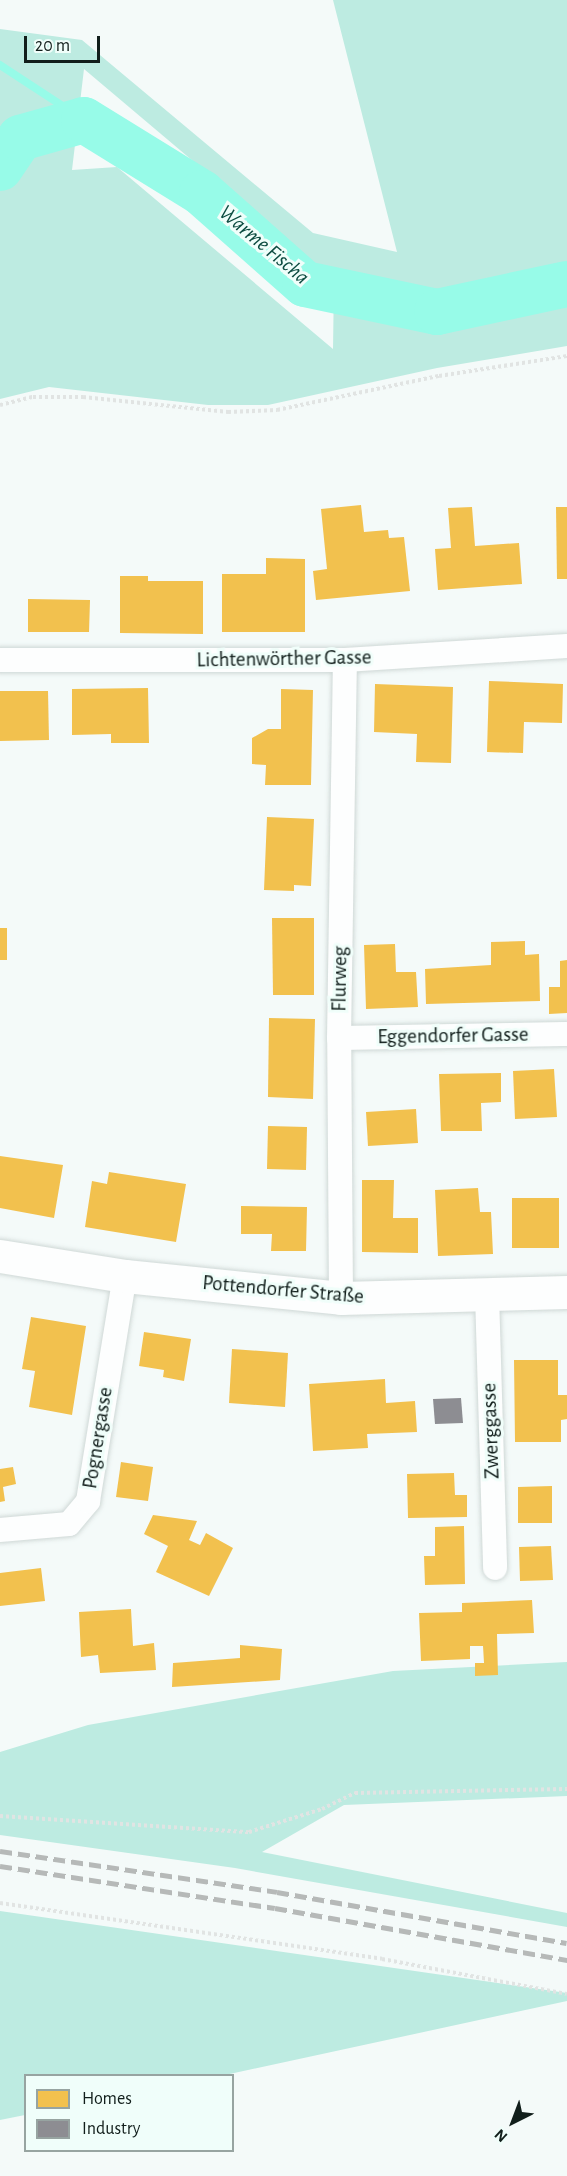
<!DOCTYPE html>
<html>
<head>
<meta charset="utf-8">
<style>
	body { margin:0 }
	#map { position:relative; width:567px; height:2176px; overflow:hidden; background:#f4faf9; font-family:"Alegreya Sans",sans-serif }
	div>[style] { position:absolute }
	.green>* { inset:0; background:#bdebe1 }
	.homes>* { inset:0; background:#f2c14e }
	.industry>* { inset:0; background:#8d8d92 }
	.stream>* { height:8px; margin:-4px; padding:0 4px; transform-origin:4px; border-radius:4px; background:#97fbe8 }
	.river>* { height:46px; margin:-23px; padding:0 23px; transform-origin:23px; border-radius:23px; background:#97fbe8 }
	.path>* { height:4px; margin-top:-2px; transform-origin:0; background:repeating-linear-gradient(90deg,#e1e4e3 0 3px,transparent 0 6px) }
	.roads { filter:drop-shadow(0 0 2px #cfd8d6) drop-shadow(0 0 2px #cfd8d6) }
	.minor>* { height:24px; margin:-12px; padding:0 12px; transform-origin:12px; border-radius:12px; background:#fdfefe }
	.secondary>* { height:33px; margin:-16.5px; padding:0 16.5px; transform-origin:16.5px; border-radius:16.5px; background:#fdfefe }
	.rail>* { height:4.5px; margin-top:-2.25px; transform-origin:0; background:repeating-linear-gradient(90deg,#b6b9b8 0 12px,transparent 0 18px) }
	span { translate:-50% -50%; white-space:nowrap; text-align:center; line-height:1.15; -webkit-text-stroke:6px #f0fefa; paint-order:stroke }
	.street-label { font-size:21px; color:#111e1b }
	.water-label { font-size:22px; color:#0d4c41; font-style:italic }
	.legend { position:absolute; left:24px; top:2074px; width:210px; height:78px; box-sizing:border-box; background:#f0fefa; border:2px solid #97a4a1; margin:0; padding:8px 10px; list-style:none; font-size:18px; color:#111e1b }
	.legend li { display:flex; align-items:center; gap:12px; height:30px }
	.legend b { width:30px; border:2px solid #97a4a1 }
	.north { position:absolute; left:483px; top:2092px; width:60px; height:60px; -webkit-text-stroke:4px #f0fefa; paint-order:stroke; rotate:222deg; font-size:16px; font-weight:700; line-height:24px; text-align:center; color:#111e1b }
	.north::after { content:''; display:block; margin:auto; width:21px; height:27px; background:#111e1b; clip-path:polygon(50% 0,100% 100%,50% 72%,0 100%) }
	.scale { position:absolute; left:24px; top:36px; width:76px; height:27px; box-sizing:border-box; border:3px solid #111e1b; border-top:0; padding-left:8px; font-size:18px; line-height:21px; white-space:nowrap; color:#111e1b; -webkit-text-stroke:4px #f0fefa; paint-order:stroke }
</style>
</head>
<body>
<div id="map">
	<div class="green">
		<i style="clip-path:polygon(evenodd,333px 0,567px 0,567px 346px,437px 368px,268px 405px,208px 405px,49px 387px,0 399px,0 29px,82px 40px,313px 233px,397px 252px,333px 0,84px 69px,334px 280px,333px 349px,117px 167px,72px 170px,84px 69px)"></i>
		<i style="clip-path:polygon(567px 1662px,567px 1796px,344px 1805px,262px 1852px,567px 1913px,567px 1927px,235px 1868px,0 1835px,0 1752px,88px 1725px,393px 1671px)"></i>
		<i style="clip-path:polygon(0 1911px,567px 1993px,567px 2001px,225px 2075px,26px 2076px,25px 2115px,0 2120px)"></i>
	</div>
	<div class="homes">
		<i style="clip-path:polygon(361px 505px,364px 532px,388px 530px,389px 538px,404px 537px,410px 591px,316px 600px,313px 571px,327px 569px,321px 509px)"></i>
		<i style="clip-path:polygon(472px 507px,475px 546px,519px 543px,522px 584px,438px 590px,435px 549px,451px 548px,448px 508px)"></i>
		<i style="clip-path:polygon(556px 507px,567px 507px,567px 579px,557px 579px)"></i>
		<i style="clip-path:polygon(266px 558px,305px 559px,305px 632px,222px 632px,222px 574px,266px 574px)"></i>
		<i style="clip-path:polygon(120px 576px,148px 576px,148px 581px,203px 581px,203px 634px,120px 633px)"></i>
		<i style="clip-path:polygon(28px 599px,90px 600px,89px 632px,28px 632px)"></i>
		<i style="clip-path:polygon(489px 681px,563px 684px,562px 723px,524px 722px,523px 753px,487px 752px)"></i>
		<i style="clip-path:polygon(375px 684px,453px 687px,451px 763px,416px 762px,417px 734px,374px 732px)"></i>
		<i style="clip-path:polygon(148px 688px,149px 743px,111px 743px,111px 734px,72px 735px,72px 689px)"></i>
		<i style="clip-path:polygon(281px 689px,313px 690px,311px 785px,265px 785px,266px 765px,252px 764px,252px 738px,268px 729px,281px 729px)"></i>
		<i style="clip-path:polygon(0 691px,48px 691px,49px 740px,0 741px)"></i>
		<i style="clip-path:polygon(267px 817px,314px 819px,311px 886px,294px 885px,294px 891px,264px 890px)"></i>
		<i style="clip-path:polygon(272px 918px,314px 918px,314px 995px,273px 995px)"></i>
		<i style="clip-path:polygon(0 928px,7px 928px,7px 960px,0 960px)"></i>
		<i style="clip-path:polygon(525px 941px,525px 955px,539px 954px,540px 1001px,426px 1004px,425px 969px,491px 965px,491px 942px)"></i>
		<i style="clip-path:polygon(395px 944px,396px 972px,416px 972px,418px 1007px,366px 1009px,364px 945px)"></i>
		<i style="clip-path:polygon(567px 960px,567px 1013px,549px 1014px,549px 987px,560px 987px,560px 961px)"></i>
		<i style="clip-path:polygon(269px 1018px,315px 1019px,313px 1099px,268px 1097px)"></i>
		<i style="clip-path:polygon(554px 1069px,557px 1117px,515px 1119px,513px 1071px)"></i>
		<i style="clip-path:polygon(501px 1073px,501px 1102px,481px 1103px,482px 1131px,441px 1131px,439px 1074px)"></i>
		<i style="clip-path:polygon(416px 1109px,418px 1143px,368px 1146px,366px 1112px)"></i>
		<i style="clip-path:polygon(268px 1126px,307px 1127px,306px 1170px,267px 1169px)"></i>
		<i style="clip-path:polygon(0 1156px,63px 1165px,54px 1218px,0 1208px)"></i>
		<i style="clip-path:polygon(109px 1172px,186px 1184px,176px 1242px,85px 1227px,92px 1181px,107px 1184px)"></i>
		<i style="clip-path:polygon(362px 1180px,394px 1180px,393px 1218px,418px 1218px,418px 1253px,362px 1252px)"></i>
		<i style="clip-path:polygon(478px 1188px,480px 1212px,491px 1212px,493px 1254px,438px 1256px,435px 1190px)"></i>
		<i style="clip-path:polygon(512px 1198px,559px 1198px,559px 1248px,512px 1248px)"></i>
		<i style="clip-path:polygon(241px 1206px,307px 1207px,306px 1251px,271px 1251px,272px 1234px,241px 1234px)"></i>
		<i style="clip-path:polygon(31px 1317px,86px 1326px,72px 1415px,29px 1407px,35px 1371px,22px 1369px)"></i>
		<i style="clip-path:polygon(144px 1332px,191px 1339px,184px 1381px,163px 1377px,164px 1370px,139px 1366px)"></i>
		<i style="clip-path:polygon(232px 1349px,288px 1353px,285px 1407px,229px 1403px)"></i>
		<i style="clip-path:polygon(514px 1360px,558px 1360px,558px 1395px,567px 1395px,567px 1419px,561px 1420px,561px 1442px,515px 1442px)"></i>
		<i style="clip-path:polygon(385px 1379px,386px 1403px,415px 1401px,417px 1432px,367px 1434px,368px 1448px,313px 1451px,309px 1384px)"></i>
		<i style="clip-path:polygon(121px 1462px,153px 1467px,148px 1501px,116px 1497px)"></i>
		<i style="clip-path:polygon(13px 1467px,16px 1484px,3px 1487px,5px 1501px,0 1502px,0 1469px)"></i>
		<i style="clip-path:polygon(454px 1473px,455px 1495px,467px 1495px,467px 1517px,408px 1518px,407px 1474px)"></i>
		<i style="clip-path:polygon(552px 1486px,552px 1523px,518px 1523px,518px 1487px)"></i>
		<i style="clip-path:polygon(153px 1515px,197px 1521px,189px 1540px,200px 1545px,206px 1533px,233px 1548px,209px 1596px,156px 1572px,168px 1546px,144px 1534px)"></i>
		<i style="clip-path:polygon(464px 1526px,465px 1584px,425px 1585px,424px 1556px,435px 1556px,435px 1527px)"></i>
		<i style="clip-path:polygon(551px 1546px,553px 1580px,520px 1581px,519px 1547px)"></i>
		<i style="clip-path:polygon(41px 1568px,45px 1601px,0 1606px,0 1573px)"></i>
		<i style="clip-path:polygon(532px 1600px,534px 1633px,497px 1634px,498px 1675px,475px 1676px,475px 1663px,484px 1663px,483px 1646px,470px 1646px,470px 1659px,421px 1661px,419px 1613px,462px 1612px,462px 1603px)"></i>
		<i style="clip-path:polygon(131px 1609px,133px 1646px,154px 1643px,156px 1670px,100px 1673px,98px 1655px,81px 1657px,79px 1612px)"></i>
		<i style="clip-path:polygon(240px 1645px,282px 1649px,280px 1680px,172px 1687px,173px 1663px,240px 1658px)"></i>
	</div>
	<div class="industry">
		<i style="clip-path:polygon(461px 1398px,463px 1423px,435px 1424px,433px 1399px)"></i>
	</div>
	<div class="stream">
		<i style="left:0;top:65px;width:100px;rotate:33.2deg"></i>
	</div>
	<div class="river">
		<i style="left:0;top:168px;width:36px;rotate:-56deg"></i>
		<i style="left:20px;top:138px;width:66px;rotate:-15.7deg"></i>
		<i style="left:84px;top:120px;width:139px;rotate:31.7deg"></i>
		<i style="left:202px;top:193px;width:137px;rotate:41.5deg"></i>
		<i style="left:305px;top:284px;width:135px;rotate:12deg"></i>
		<i style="left:437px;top:312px;width:133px;rotate:-12.2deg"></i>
	</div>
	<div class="path">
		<i style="left:0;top:405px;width:34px;rotate:-14deg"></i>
		<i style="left:33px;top:397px;width:50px"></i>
		<i style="left:83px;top:397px;width:146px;rotate:5.9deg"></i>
		<i style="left:228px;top:412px;width:49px;rotate:-2.3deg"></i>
		<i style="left:277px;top:410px;width:166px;rotate:-11.9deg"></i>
		<i style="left:439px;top:376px;width:130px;rotate:-8.9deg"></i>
		<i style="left:0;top:1816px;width:250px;rotate:3.7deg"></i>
		<i style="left:249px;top:1832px;width:77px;rotate:-17.5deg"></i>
		<i style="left:322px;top:1809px;width:37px;rotate:-26deg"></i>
		<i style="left:355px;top:1793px;width:212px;rotate:-1.1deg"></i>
		<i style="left:0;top:1903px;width:386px;rotate:8.3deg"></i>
		<i style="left:382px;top:1959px;width:188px;rotate:10.7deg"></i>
	</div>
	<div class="roads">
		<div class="minor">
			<i style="left:0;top:660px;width:345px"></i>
			<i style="left:345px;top:660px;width:222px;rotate:-3.6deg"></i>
			<i style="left:339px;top:1038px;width:228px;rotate:-1deg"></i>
			<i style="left:487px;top:1294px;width:274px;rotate:88.3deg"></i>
			<i style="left:341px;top:1298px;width:260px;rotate:-90.4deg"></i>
			<i style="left:339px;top:1038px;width:378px;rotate:-89.1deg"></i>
			<i style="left:0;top:1530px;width:69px;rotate:-5deg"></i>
			<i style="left:69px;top:1524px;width:30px;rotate:-50deg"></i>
			<i style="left:88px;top:1501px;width:228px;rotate:-80.7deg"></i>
		</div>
		<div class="secondary">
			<i style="left:0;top:1256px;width:127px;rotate:9.1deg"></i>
			<i style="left:125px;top:1276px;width:217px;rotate:5.8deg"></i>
			<i style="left:341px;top:1298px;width:226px;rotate:-1.5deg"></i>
		</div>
	</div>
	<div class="rail">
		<i style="left:0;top:1851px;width:280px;rotate:8.4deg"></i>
		<i style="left:277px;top:1892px;width:294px;rotate:10deg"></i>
		<i style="left:0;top:1866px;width:278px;rotate:8.7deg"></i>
		<i style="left:275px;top:1908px;width:297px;rotate:10.1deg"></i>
	</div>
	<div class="street-label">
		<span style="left:284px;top:659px;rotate:-1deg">Lichtenwörther Gasse</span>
		<span style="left:340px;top:979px;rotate:-89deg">Flurweg</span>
		<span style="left:453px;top:1036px;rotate:-1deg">Eggendorfer Gasse</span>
		<span style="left:283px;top:1290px;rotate:5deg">Pottendorfer Straße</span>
		<span style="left:491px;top:1431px;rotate:-92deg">Zwerggasse</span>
		<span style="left:98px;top:1438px;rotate:-81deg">Pognergasse</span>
	</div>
	<div class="water-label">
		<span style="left:264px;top:245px;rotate:40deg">Warme Fischa</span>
	</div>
	<ul class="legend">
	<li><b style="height:16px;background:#f2c14e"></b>Homes</li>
	<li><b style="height:16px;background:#8d8d92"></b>Industry</li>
	</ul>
	<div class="north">N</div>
	<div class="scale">20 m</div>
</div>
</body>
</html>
